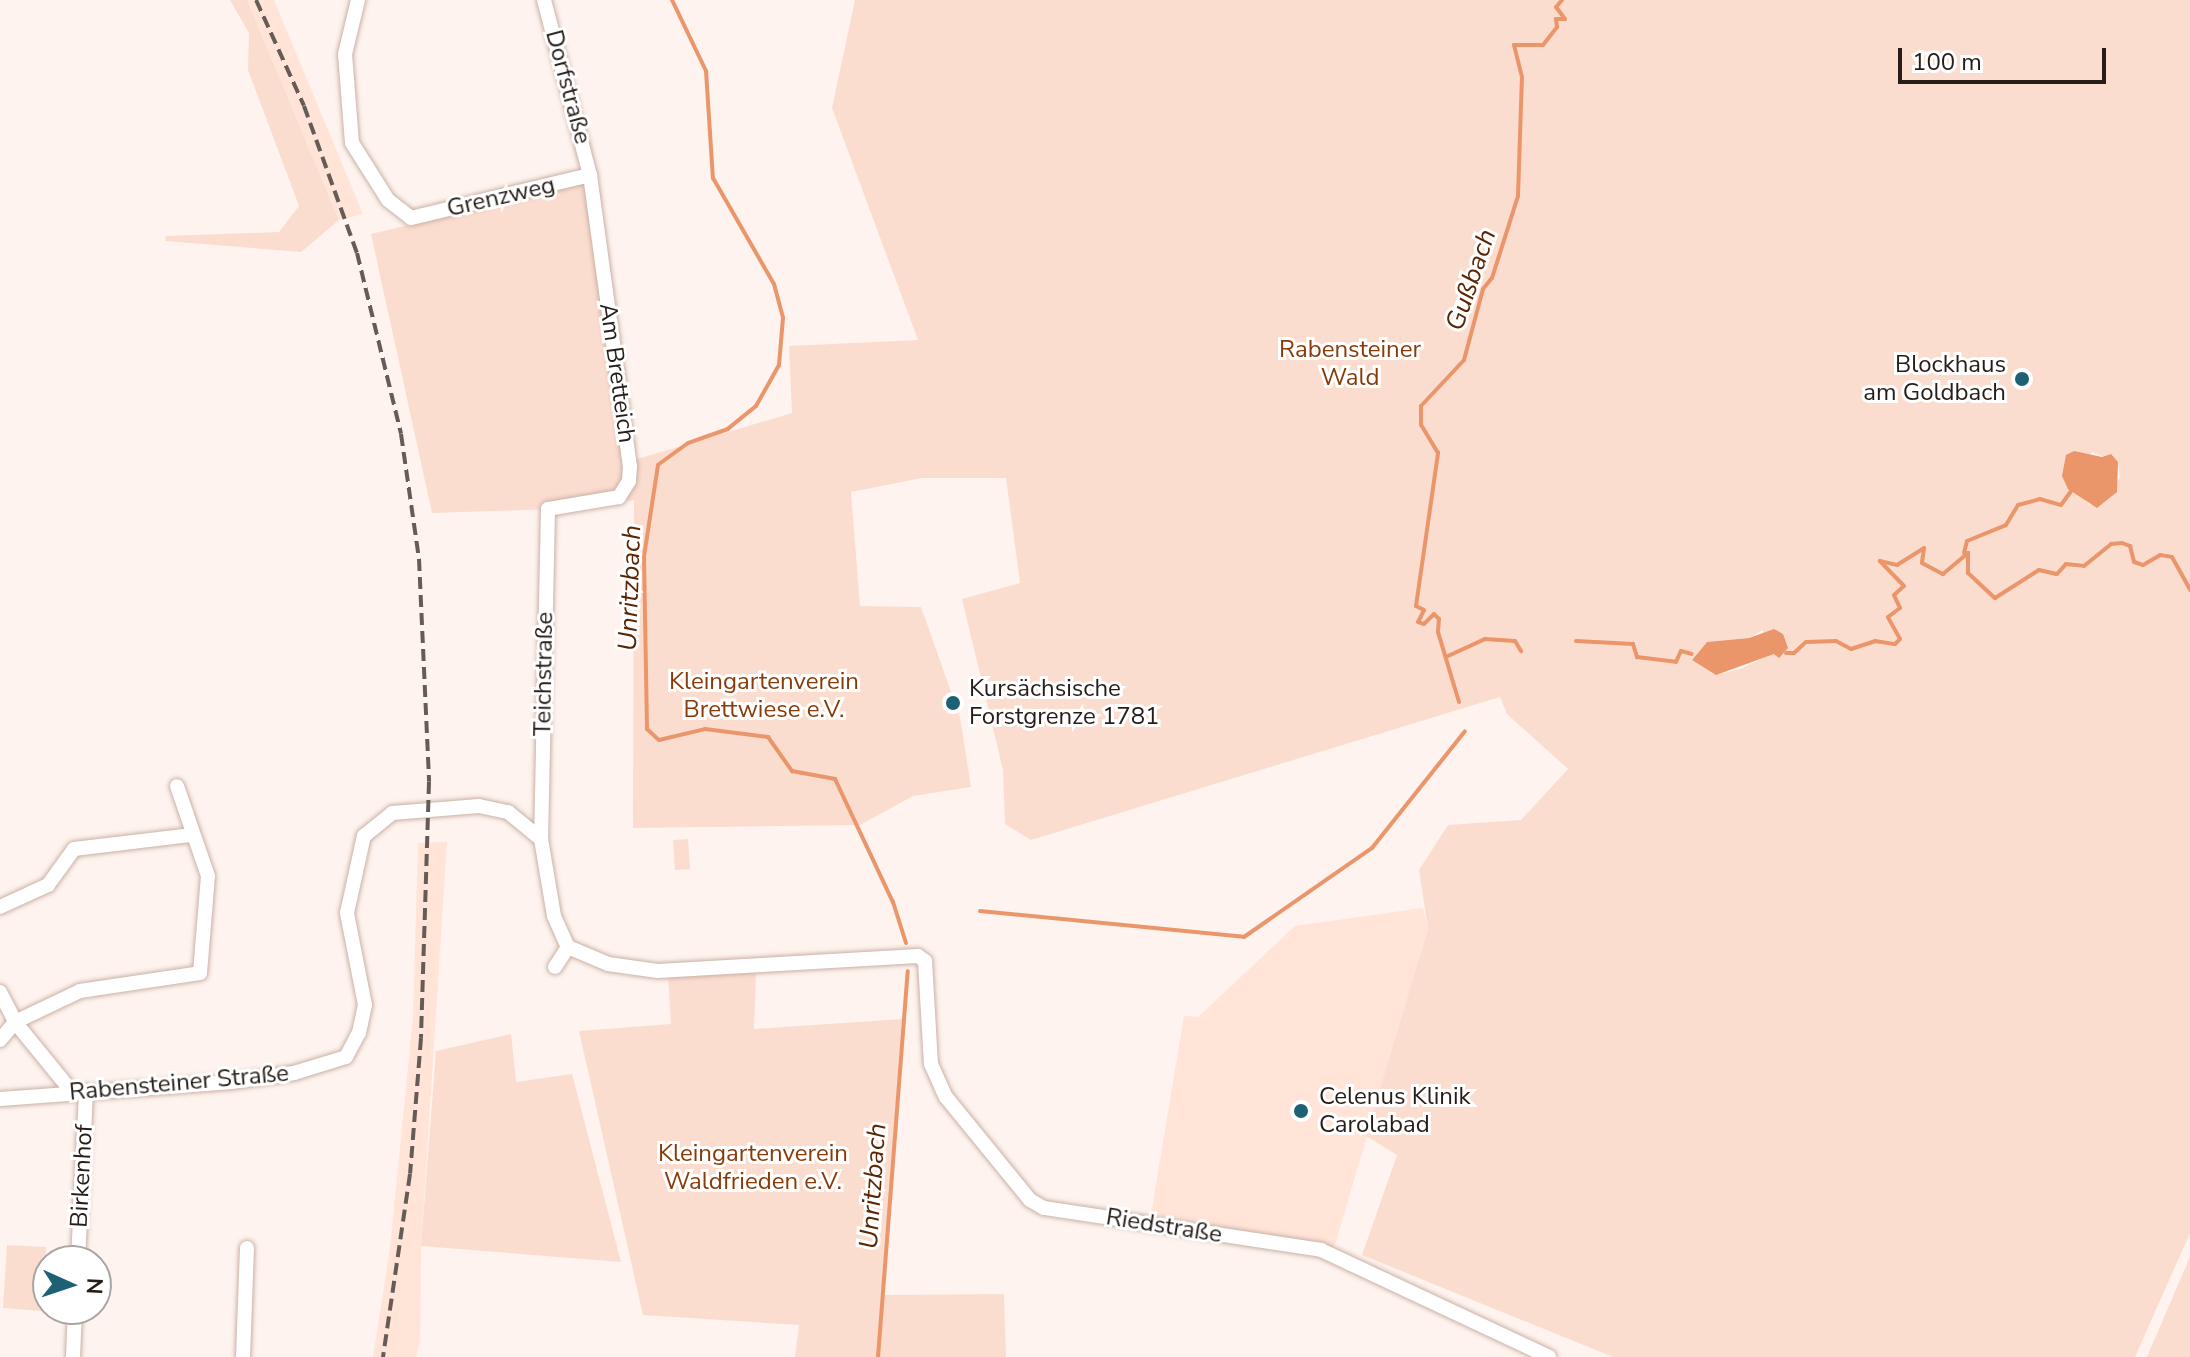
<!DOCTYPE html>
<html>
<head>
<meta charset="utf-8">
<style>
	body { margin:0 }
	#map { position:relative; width:2190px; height:1357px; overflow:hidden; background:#fef3ee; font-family:"Nunito Sans",sans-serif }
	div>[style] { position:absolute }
	.built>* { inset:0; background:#ffe4d7 }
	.green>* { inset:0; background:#fbddcf }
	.water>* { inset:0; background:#eb956a }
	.stream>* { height:4px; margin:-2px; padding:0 2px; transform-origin:2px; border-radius:2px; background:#eb956a }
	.roads { filter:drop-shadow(0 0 2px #cab1a6) drop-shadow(0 0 2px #cab1a6) }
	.minor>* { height:14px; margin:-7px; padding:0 7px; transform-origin:7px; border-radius:7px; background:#fff }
	.rail>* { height:4px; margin-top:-2px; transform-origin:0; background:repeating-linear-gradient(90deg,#655c58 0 12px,transparent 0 18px) }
	.dots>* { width:22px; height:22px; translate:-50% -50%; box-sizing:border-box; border:4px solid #fff; border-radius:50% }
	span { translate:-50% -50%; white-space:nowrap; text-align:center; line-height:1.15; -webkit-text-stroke:6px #fff; paint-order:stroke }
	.street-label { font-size:24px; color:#261d19 }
	.park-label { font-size:24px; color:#883b08 }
	.poi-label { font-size:24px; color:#261d19 }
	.right { translate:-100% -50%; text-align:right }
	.left { translate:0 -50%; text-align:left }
	.water-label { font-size:26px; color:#5a2503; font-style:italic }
	.north { position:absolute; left:32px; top:1245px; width:80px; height:80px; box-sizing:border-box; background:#fff; border:2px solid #a8a5a3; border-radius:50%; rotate:93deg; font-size:22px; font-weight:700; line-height:32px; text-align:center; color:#261d19 }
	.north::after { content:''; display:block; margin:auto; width:28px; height:36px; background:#1e6074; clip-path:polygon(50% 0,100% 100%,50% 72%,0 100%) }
	.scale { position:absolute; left:1898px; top:48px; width:208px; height:36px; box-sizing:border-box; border:4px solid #261d19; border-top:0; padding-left:10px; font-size:24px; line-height:28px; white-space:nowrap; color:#261d19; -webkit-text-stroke:6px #fff; paint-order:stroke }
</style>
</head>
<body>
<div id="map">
	<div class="built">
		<i style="clip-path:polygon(247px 0,274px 0,363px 214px,339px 220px)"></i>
		<i style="clip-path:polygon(447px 842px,421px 1246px,420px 1341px,416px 1357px,373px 1357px,390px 1248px,413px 1017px,418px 843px)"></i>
		<i style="clip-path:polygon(1423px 908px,1428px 929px,1334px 1248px,1151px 1214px,1184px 1016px,1198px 1017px,1295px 926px)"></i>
	</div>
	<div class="green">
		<i style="clip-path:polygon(230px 0,247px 0,339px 220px,301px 252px,165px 241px,166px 236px,279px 232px,299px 206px,248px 70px,249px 33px)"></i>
		<i style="clip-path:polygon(evenodd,855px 0,2190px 0,2190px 1233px,2135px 1357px,1613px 1357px,1362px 1255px,1397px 1155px,1366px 1136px,1428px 929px,1419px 870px,1448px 825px,1521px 820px,1568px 769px,1507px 714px,1500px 697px,1031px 840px,1005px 824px,1003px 770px,962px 599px,1020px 583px,1006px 478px,922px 478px,851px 492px,860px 606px,921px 607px,960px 717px,971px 787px,913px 796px,860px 825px,633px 828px,634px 500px,557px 509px,432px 513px,371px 234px,595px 181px,634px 460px,792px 413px,789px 346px,918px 340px,832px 108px,855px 0,2092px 452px,2118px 462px,2120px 478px,2090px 505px,2067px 483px,2092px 452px,855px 0,1762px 630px,1775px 653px,1740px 669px,1716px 675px,1692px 659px,1707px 642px,1749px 638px,1762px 630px)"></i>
		<i style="clip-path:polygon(688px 839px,690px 869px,675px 870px,673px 840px)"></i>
		<i style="clip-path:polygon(756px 972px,754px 1029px,902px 1019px,882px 1295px,1004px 1294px,1006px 1357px,795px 1357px,799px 1325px,643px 1315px,579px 1031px,671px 1024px,668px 976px)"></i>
		<i style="clip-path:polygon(511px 1034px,516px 1082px,572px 1074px,621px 1262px,421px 1246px,436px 1051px)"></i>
		<i style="clip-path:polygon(7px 1245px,46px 1247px,42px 1311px,3px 1308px)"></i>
		<i style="clip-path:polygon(2190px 1256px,2190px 1357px,2147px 1357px,2186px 1266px)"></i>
	</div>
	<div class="water">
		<i style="clip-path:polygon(2074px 451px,2102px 457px,2111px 454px,2118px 462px,2117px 492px,2097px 508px,2068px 489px,2062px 476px,2066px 455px)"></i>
		<i style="clip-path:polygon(1774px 629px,1783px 634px,1788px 648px,1779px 658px,1774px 654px,1716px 675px,1692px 660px,1707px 642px,1749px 638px)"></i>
	</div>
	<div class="stream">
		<i style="left:672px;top:0;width:79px;rotate:64.4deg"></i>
		<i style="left:706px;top:71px;width:107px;rotate:86.3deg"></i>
		<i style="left:713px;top:178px;width:122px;rotate:60.1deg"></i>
		<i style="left:774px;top:284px;width:35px;rotate:75deg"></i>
		<i style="left:783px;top:318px;width:47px;rotate:94.9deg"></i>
		<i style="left:779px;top:365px;width:47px;rotate:119.3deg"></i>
		<i style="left:756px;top:406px;width:36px;rotate:141deg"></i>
		<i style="left:728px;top:429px;width:42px;rotate:160.7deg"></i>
		<i style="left:688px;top:443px;width:37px;rotate:144deg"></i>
		<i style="left:658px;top:465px;width:93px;rotate:98.7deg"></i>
		<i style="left:644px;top:557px;width:172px;rotate:89deg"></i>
		<i style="left:647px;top:729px;width:16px;rotate:43deg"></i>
		<i style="left:659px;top:740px;width:47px;rotate:-13.4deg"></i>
		<i style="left:705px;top:729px;width:64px;rotate:7.2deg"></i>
		<i style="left:768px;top:737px;width:42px;rotate:54.8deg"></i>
		<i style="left:792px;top:771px;width:44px;rotate:10.5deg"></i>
		<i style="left:835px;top:779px;width:136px;rotate:64.8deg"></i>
		<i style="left:893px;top:902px;width:43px;rotate:72.4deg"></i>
		<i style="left:1964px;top:553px;width:12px;rotate:-76deg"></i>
		<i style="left:1967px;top:541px;width:42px;rotate:-22.3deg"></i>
		<i style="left:2006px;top:525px;width:23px;rotate:-59deg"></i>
		<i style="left:2018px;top:505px;width:23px;rotate:-15deg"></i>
		<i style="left:2040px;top:499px;width:22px;rotate:16deg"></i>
		<i style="left:2061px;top:505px;width:17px;rotate:-54deg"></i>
		<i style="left:1576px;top:641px;width:57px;rotate:3deg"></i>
		<i style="left:1633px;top:644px;width:14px;rotate:73deg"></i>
		<i style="left:1637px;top:657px;width:39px;rotate:7deg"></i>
		<i style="left:1676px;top:662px;width:12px;rotate:-66deg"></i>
		<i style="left:1681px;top:651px;width:11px;rotate:15deg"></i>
		<i style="left:1786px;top:653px;width:8px"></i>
		<i style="left:1794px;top:653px;width:16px;rotate:-43deg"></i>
		<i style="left:1806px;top:642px;width:30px;rotate:-2deg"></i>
		<i style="left:1836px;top:641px;width:17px;rotate:28deg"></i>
		<i style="left:1851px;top:649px;width:25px;rotate:-18deg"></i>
		<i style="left:1875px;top:641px;width:20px;rotate:9deg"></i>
		<i style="left:1895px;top:644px;width:7px;rotate:-45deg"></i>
		<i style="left:1900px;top:639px;width:25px;rotate:-119deg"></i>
		<i style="left:1888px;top:617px;width:15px;rotate:-37deg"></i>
		<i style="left:1900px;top:608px;width:14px;rotate:-115deg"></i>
		<i style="left:1894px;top:595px;width:13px;rotate:-42deg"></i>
		<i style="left:1904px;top:586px;width:35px;rotate:-134deg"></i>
		<i style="left:1880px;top:561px;width:17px;rotate:13deg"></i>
		<i style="left:1897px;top:565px;width:32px;rotate:-32deg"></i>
		<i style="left:1924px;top:548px;width:15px;rotate:98deg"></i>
		<i style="left:1922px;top:563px;width:24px;rotate:28deg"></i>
		<i style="left:1943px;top:574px;width:33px;rotate:-40deg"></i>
		<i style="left:1968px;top:553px;width:20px;rotate:90deg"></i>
		<i style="left:1968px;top:573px;width:37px;rotate:43deg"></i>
		<i style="left:1995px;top:598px;width:52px;rotate:-32.5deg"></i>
		<i style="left:2039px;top:570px;width:18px;rotate:13deg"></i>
		<i style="left:2057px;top:574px;width:13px;rotate:-48deg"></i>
		<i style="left:2066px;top:564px;width:18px;rotate:6deg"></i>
		<i style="left:2084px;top:566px;width:35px;rotate:-39deg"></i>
		<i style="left:2111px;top:544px;width:11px;rotate:-5deg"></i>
		<i style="left:2122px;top:543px;width:9px;rotate:21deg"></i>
		<i style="left:2130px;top:546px;width:16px;rotate:76deg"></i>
		<i style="left:2134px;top:562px;width:9px;rotate:18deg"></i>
		<i style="left:2143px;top:565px;width:20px;rotate:-30deg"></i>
		<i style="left:2160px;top:555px;width:12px;rotate:9deg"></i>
		<i style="left:2172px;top:557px;width:38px;rotate:61deg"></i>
		<i style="left:1448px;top:656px;width:41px;rotate:-24.7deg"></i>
		<i style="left:1485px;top:639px;width:30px;rotate:4deg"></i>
		<i style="left:1515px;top:641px;width:12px;rotate:59deg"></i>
		<i style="left:1459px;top:702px;width:73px;rotate:-106.7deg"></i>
		<i style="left:1438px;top:632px;width:13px;rotate:-86deg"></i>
		<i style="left:1439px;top:619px;width:7px;rotate:-135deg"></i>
		<i style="left:1434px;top:614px;width:14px;rotate:135deg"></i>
		<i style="left:1424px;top:624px;width:6px;rotate:-162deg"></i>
		<i style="left:1418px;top:622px;width:13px;rotate:-63deg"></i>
		<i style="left:1424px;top:610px;width:9px;rotate:-153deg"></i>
		<i style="left:1416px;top:606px;width:155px;rotate:-81.8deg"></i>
		<i style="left:1438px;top:453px;width:33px;rotate:-121deg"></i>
		<i style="left:1421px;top:425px;width:19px;rotate:-90deg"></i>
		<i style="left:1421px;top:406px;width:63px;rotate:-46.9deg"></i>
		<i style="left:1464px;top:360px;width:73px;rotate:-75deg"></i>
		<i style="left:1483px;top:289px;width:14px;rotate:-51deg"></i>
		<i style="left:1492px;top:278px;width:86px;rotate:-72.4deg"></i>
		<i style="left:1518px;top:196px;width:119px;rotate:-88.1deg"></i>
		<i style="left:1522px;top:77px;width:33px;rotate:-104deg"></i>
		<i style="left:1514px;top:45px;width:29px"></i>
		<i style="left:1543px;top:45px;width:23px;rotate:-52deg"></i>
		<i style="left:1557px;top:27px;width:8px;rotate:-97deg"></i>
		<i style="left:1556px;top:19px;width:9px"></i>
		<i style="left:1565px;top:19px;width:15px;rotate:-127deg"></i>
		<i style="left:1556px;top:7px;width:9px;rotate:-49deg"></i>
		<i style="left:980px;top:911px;width:265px;rotate:5.6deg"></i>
		<i style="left:1244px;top:937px;width:156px;rotate:-34.8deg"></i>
		<i style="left:1372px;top:848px;width:149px;rotate:-51.5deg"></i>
		<i style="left:878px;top:1357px;width:387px;rotate:-85.6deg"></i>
	</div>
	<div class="roads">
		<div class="minor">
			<i style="left:358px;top:0;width:56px;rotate:103.5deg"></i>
			<i style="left:345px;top:54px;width:89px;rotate:85.5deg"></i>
			<i style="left:352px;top:143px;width:67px;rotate:57.7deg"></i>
			<i style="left:388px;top:200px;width:29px;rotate:38deg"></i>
			<i style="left:411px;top:218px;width:184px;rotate:-13.5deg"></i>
			<i style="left:544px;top:0;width:181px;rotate:75.3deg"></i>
			<i style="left:590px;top:175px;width:294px;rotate:82.2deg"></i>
			<i style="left:630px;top:466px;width:15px;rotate:94deg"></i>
			<i style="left:629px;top:481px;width:19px;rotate:122deg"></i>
			<i style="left:619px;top:497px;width:72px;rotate:170.4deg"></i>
			<i style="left:548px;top:509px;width:330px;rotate:91.2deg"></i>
			<i style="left:541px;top:839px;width:78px;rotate:80.4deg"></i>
			<i style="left:554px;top:916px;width:34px;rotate:66deg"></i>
			<i style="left:568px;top:947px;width:43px;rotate:23deg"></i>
			<i style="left:608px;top:964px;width:50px;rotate:8deg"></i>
			<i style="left:658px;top:971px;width:260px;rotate:-3.3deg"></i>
			<i style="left:918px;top:956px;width:9px;rotate:36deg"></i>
			<i style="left:925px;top:961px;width:103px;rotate:86.7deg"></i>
			<i style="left:931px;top:1064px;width:36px;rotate:66deg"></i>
			<i style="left:946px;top:1097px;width:133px;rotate:50.8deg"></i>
			<i style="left:1030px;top:1200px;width:16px;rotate:30deg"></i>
			<i style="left:1044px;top:1208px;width:280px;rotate:8.6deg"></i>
			<i style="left:1321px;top:1250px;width:252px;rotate:25.1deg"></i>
			<i style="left:0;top:907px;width:53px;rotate:-24.6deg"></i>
			<i style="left:48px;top:885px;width:44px;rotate:-54.2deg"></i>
			<i style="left:74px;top:849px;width:119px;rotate:-6.8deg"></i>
			<i style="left:555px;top:967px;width:24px;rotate:-57deg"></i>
			<i style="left:0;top:992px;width:34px;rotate:63deg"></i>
			<i style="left:15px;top:1022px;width:90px;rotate:50.8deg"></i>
			<i style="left:0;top:1040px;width:23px;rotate:-50deg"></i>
			<i style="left:15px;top:1022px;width:72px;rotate:-25.5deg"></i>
			<i style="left:80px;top:991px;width:121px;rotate:-8.5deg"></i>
			<i style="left:200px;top:973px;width:97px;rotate:-85.3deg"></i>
			<i style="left:208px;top:876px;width:95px;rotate:-109deg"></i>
			<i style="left:0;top:1099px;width:232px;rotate:-4.2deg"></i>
			<i style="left:231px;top:1082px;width:64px;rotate:-8.1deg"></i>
			<i style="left:294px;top:1073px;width:54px;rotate:-17.1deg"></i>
			<i style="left:346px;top:1057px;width:27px;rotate:-62deg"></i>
			<i style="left:359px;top:1033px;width:29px;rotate:-78deg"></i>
			<i style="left:365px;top:1005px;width:94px;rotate:-101.1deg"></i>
			<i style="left:347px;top:913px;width:79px;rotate:-77.6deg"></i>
			<i style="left:364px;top:836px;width:36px;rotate:-39deg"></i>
			<i style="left:392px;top:813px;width:87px;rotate:-4.6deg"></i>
			<i style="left:479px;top:806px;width:30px;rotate:12deg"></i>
			<i style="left:508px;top:812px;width:43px;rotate:39.3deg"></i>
			<i style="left:78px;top:1261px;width:170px;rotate:-87.3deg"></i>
			<i style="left:73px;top:1357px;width:48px;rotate:-87.6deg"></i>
			<i style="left:243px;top:1357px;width:109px;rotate:-87.9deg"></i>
		</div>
	</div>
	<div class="rail">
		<i style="left:256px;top:0;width:116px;rotate:65.6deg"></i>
		<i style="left:304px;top:106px;width:156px;rotate:70.2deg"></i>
		<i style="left:357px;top:253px;width:186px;rotate:76.3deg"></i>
		<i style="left:401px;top:434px;width:126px;rotate:81.8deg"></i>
		<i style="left:419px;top:559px;width:223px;rotate:87.4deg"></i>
		<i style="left:429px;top:782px;width:256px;rotate:91.8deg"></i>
		<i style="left:421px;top:1038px;width:136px;rotate:94.6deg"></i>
		<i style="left:410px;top:1174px;width:185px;rotate:98.4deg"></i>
	</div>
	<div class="dots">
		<i style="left:2022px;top:379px;background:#1e6074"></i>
		<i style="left:953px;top:703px;background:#1e6074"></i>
		<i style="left:1301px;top:1111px;background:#1e6074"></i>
	</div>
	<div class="street-label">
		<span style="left:568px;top:87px;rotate:75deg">Dorfstraße</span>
		<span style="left:501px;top:197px;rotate:-13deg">Grenzweg</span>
		<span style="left:617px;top:373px;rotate:82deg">Am Bretteich</span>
		<span style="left:544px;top:674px;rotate:-89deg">Teichstraße</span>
		<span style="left:179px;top:1083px;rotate:-5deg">Rabensteiner Straße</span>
		<span style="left:82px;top:1176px;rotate:-87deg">Birkenhof</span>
		<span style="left:1164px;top:1226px;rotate:9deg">Riedstraße</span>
	</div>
	<div class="park-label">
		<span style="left:1350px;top:364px">Rabensteiner<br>Wald</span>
		<span style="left:764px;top:696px">Kleingartenverein<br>Brettwiese e.V.</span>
		<span style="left:753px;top:1168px">Kleingartenverein<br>Waldfrieden e.V.</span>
	</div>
	<div class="poi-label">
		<span class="right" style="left:2006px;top:379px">Blockhaus<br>am Goldbach</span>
		<span class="left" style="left:969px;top:703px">Kursächsische<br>Forstgrenze 1781</span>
		<span class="left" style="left:1319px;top:1111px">Celenus Klinik<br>Carolabad</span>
	</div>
	<div class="water-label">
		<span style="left:1471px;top:280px;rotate:-71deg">Gußbach</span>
		<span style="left:630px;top:588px;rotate:-88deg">Unritzbach</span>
		<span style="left:873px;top:1186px;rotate:-86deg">Unritzbach</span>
	</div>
	<div class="north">N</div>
	<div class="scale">100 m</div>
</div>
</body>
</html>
